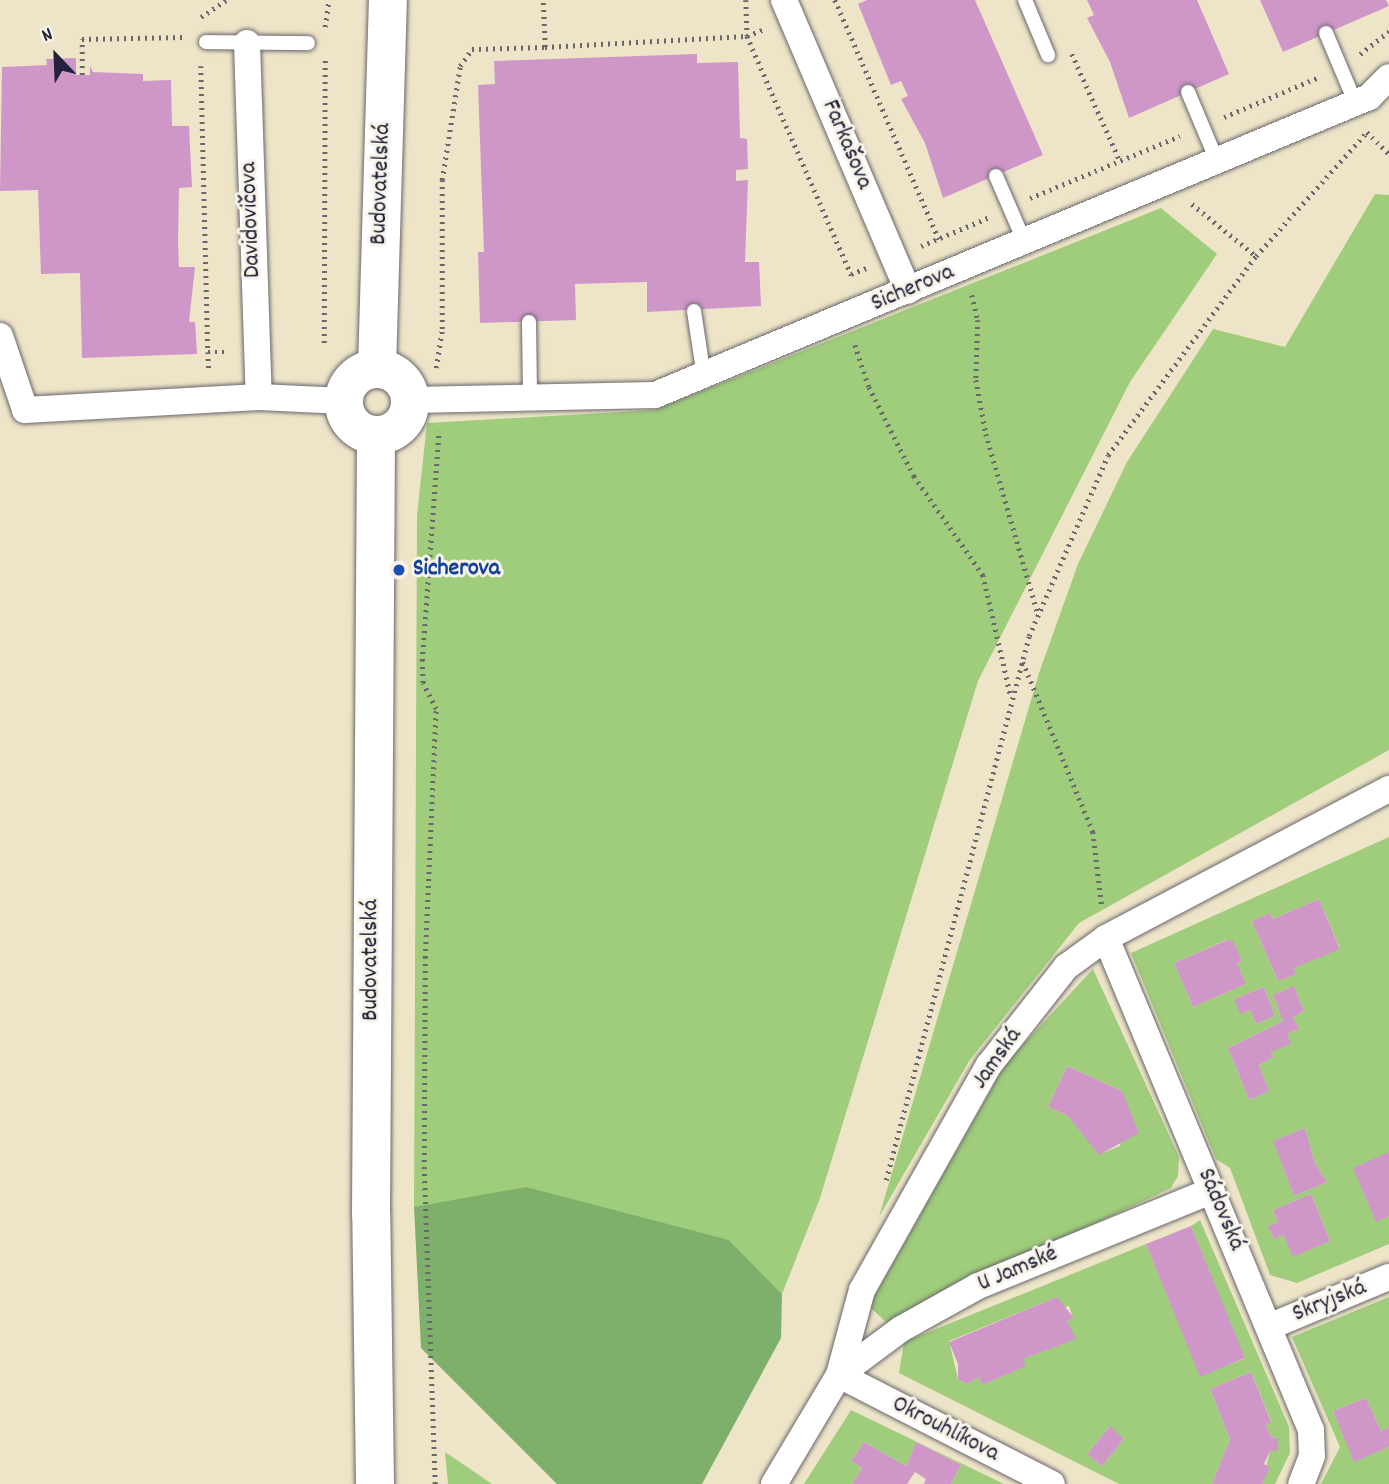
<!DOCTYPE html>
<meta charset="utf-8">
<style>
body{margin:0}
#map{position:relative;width:1389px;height:1484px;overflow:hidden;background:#eee5c8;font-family:Dekko,sans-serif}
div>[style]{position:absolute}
.green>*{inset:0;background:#9fcd7b}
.forest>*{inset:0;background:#7fb06b}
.building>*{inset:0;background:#cf97c8}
.path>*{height:4.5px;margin-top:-2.25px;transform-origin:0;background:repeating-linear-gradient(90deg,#69666c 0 2px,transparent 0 7px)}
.roads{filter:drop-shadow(0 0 2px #69666c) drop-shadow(0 0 2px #69666c)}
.lane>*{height:14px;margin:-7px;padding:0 7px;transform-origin:7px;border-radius:7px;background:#fff}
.street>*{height:26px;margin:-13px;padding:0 13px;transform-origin:13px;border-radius:13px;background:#fff}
.secondary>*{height:38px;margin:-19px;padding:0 19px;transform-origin:19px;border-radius:19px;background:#fff}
.secondary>.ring{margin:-19px;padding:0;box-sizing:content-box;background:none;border:38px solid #fff;border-radius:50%}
.dots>*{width:19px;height:19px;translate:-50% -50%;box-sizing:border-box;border:4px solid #f7f3e8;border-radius:50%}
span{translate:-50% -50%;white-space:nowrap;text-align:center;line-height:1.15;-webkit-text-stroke:6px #f7f3e8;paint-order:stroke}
.street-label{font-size:24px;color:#22223b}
.transit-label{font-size:24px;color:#164399;font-weight:700}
.left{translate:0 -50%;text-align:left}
.north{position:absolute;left:21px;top:21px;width:70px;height:70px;-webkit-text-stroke:5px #f7f3e8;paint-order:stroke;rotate:337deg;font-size:19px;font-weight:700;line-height:28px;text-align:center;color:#22223b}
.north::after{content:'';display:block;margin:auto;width:24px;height:32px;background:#22223b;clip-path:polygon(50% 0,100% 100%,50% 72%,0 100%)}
</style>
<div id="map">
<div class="green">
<div style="clip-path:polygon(1375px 194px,1389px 195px,1389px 750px,1079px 923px,969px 1061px,879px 1217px,1039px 673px,1078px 564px,1127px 462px,1213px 329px,1285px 347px)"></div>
<div style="clip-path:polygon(1161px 208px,1217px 254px,1130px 382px,978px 681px,820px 1198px,782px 1294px,729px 1240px,414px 1207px,417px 515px,427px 423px,655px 410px)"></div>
<div style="clip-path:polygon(evenodd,1389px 837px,1389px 1152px,1377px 1221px,1389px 1216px,1389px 1244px,1297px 1283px,1270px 1275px,1230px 1168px,1216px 1159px,1131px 953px,1389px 837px,1319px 899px,1340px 948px,1294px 968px,1296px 974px,1278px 981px,1252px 921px,1270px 913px,1273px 919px,1319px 899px,1389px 837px,1226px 940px,1242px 961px,1237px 963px,1246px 984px,1193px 1007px,1174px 963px,1226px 940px,1389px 837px,1294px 986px,1304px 1011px,1293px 1017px,1299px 1029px,1287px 1034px,1271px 1052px,1273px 1057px,1259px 1065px,1269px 1091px,1249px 1100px,1228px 1048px,1283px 1021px,1273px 995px,1294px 986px,1389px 837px,1264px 987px,1275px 1016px,1256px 1024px,1250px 1010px,1234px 999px,1264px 987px,1389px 837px,1305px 1128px,1315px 1163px,1327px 1182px,1294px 1196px,1274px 1141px,1305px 1128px,1389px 837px,1311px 1194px,1330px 1241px,1293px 1256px,1283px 1235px,1274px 1239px,1269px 1226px,1278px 1222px,1273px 1210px,1311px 1194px)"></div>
<div style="clip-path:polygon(evenodd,1093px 969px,1179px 1157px,1178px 1176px,1171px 1188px,886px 1322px,869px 1306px,1006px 1063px,1093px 969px,1067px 1066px,1122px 1091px,1120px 1146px,1100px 1154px,1068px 1116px,1048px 1107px,1067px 1066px)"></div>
<div style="clip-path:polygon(evenodd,1200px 1220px,1289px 1427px,1290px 1453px,1275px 1484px,1262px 1484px,1270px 1451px,1278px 1451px,1278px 1438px,1271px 1437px,1266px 1424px,1271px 1421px,1251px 1372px,1210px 1389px,1230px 1439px,1212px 1484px,1119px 1484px,899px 1373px,904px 1342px,1146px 1244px,1200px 1376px,1244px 1359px,1191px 1226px,1200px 1220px,1057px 1297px,1062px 1308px,1069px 1306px,1073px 1318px,1067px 1321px,1075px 1339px,1023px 1359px,1025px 1366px,982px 1385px,979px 1377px,967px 1384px,958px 1379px,949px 1341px,1057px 1297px,1200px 1220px,1109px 1427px,1124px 1439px,1102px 1466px,1087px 1454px,1109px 1427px)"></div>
<div style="clip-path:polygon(1389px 1297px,1389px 1427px,1381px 1431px,1366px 1398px,1333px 1411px,1354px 1461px,1389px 1447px,1389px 1484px,1321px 1484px,1340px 1447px,1292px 1337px)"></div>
<div style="clip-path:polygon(851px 1410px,1004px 1484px,951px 1484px,961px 1465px,916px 1442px,906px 1466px,864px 1442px,851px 1461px,862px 1468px,852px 1484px,804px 1484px)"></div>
<div style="clip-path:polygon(445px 1452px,492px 1484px,448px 1484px)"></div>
</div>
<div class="forest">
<div style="clip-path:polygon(526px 1187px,729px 1240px,782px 1294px,781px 1338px,702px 1484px,557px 1484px,421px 1348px,414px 1207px)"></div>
</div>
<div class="building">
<div style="clip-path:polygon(867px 0,975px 0,1043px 155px,943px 198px,925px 143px,901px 99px,908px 96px,901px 81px,891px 85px,858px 4px)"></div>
<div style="clip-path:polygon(1087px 0,1197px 0,1229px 74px,1129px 118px,1110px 62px,1087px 18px,1094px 15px)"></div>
<div style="clip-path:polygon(1260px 0,1386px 0,1389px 6px,1283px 52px)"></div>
<div style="clip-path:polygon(697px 54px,697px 63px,738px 62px,740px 138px,747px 139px,748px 169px,736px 170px,736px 181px,748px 180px,745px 262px,759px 262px,761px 306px,647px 312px,647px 282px,575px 284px,576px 320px,480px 323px,478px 252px,484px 252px,478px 85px,495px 84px,494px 61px)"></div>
<div style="clip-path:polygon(76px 58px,76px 75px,90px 75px,90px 66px,93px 72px,143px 74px,143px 81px,171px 80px,172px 126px,189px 126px,192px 187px,179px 188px,178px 243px,179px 267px,195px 267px,189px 322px,195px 322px,197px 354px,82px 358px,80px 273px,41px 274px,38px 190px,0 191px,2px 67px,47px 65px,46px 59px)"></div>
<div style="clip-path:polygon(1319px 899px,1340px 949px,1294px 968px,1296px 974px,1278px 981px,1252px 921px,1270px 913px,1273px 919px)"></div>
<div style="clip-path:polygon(1227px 940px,1233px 941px,1242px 961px,1237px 963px,1246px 984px,1193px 1007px,1174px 963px)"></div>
<div style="clip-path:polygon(1294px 986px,1304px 1011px,1293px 1017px,1299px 1029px,1287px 1034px,1291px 1044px,1271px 1052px,1273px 1057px,1259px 1065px,1269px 1091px,1249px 1100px,1228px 1048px,1283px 1021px,1273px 995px)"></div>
<div style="clip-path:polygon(1264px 987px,1275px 1016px,1256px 1024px,1250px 1010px,1240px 1014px,1234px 999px)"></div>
<div style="clip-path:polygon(1067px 1066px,1122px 1091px,1139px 1133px,1099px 1155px,1068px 1116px,1048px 1107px)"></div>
<div style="clip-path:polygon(1305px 1128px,1315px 1163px,1327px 1182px,1294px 1196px,1273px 1141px)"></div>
<div style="clip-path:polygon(1389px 1152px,1389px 1216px,1376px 1222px,1353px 1168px)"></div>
<div style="clip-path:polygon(1311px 1194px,1330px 1241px,1293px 1257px,1283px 1235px,1274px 1239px,1268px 1226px,1278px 1222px,1273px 1210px)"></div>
<div style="clip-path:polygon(1191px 1226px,1245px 1358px,1200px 1377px,1146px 1244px)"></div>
<div style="clip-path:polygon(1057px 1297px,1074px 1318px,1067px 1321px,1076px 1339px,1023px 1359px,1026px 1366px,982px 1385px,979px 1377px,967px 1384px,958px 1379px,958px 1364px,949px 1342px)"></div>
<div style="clip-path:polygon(1251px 1372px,1271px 1422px,1266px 1424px,1271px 1437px,1278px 1438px,1278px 1451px,1270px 1451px,1264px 1464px,1270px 1467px,1262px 1484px,1212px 1484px,1230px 1439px,1210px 1389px)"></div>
<div style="clip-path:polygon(1366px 1398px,1381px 1431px,1389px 1427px,1389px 1447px,1354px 1462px,1333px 1411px)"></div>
<div style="clip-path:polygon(1110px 1426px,1124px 1439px,1102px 1466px,1087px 1454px)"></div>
<div style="clip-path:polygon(864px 1442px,906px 1466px,916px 1442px,961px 1465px,951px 1484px,924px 1484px,926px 1479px,915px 1472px,907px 1484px,852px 1484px,862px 1468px,851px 1461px)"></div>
</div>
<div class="path">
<div style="left:746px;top:0;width:36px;rotate:88deg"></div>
<div style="left:747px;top:36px;width:18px;rotate:-22deg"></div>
<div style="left:835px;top:0;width:261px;rotate:66.5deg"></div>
<div style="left:201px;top:17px;width:30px;rotate:-34deg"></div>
<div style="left:325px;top:27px;width:27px;rotate:-82deg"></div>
<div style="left:545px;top:47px;width:202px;rotate:-3.1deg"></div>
<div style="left:747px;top:36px;width:265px;rotate:66.4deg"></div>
<div style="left:1072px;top:54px;width:117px;rotate:65.8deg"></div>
<div style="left:1360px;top:54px;width:37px;rotate:-38deg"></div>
<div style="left:201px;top:66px;width:286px;rotate:88.6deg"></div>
<div style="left:208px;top:352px;width:20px"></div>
<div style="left:82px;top:75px;width:36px;rotate:-90deg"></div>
<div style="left:82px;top:39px;width:103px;rotate:-1.1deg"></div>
<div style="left:1224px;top:117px;width:103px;rotate:-22.8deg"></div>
<div style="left:1367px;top:132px;width:31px;rotate:45deg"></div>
<div style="left:1030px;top:198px;width:162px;rotate:-22.5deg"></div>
<div style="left:1192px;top:204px;width:82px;rotate:39.1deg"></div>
<div style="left:921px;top:246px;width:75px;rotate:-22.8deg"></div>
<div style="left:851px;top:274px;width:17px;rotate:-21deg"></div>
<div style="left:972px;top:295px;width:26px;rotate:77deg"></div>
<div style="left:978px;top:320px;width:60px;rotate:91.9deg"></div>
<div style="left:976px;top:380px;width:55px;rotate:79.5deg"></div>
<div style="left:986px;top:434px;width:187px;rotate:73.9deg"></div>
<div style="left:324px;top:343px;width:283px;rotate:-89.8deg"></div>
<div style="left:855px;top:345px;width:44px;rotate:71.6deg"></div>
<div style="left:869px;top:387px;width:100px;rotate:63.2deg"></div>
<div style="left:914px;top:476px;width:121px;rotate:55.1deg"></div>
<div style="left:983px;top:575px;width:125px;rotate:77.1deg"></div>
<div style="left:208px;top:352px;width:17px;rotate:87deg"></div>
<div style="left:436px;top:368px;width:39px;rotate:-81deg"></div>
<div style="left:442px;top:329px;width:149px;rotate:-90deg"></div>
<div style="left:442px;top:180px;width:115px;rotate:-81deg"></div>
<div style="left:460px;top:66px;width:21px;rotate:-55deg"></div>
<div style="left:472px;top:49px;width:73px;rotate:-1.6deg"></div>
<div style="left:545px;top:47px;width:47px;rotate:-92.4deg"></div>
<div style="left:1023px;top:662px;width:184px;rotate:67.6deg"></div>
<div style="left:1093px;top:832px;width:77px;rotate:83.2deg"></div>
<div style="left:886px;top:1180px;width:562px;rotate:-75.27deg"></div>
<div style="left:1029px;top:636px;width:197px;rotate:-66.4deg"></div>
<div style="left:1108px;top:455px;width:248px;rotate:-53.4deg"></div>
<div style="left:1256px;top:256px;width:166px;rotate:-48.2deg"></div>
<div style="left:435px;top:1484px;width:322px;rotate:-92deg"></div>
<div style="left:424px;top:1162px;width:204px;rotate:-89.7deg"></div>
<div style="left:425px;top:958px;width:249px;rotate:-87.5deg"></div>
<div style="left:436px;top:709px;width:29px;rotate:-117deg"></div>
<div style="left:423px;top:683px;width:22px;rotate:-93deg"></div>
<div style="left:422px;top:661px;width:231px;rotate:-85.8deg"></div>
</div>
<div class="roads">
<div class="lane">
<div style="left:1025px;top:0;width:60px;rotate:67.3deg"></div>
<div style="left:1326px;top:33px;width:75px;rotate:67.2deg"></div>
<div style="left:206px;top:42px;width:102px;rotate:0.6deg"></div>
<div style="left:1188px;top:92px;width:75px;rotate:67.2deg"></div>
<div style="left:996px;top:176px;width:73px;rotate:66.6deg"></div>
<div style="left:694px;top:311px;width:67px;rotate:81.4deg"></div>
<div style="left:529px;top:322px;width:75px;rotate:89.2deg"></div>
</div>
<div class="street">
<div style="left:784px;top:0;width:316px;rotate:66.9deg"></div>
<div style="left:247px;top:43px;width:354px;rotate:88.1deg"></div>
<div style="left:0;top:336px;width:78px;rotate:71.3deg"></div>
<div style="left:25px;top:410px;width:234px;rotate:-3.2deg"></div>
<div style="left:259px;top:397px;width:85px;rotate:2.7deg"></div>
<div style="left:411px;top:400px;width:244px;rotate:-1.2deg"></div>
<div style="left:655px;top:395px;width:774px;rotate:-22.65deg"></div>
<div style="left:1369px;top:97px;width:28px;rotate:-45deg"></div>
<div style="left:1106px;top:938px;width:533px;rotate:67.38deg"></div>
<div style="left:1311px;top:1430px;width:26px;rotate:88deg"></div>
<div style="left:1312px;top:1456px;width:30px;rotate:111deg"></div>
<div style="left:1271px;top:1326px;width:128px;rotate:-22.6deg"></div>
<div style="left:839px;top:1375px;width:77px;rotate:-36.6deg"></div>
<div style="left:901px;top:1329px;width:88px;rotate:-29.2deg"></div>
<div style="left:978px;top:1286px;width:252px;rotate:-22.2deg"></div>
<div style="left:839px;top:1375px;width:239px;rotate:27.1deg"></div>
<div style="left:774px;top:1484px;width:127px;rotate:-59.2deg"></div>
<div style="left:839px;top:1375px;width:88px;rotate:-74.9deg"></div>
<div style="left:862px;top:1290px;width:258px;rotate:-60.6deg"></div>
<div style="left:989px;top:1065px;width:125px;rotate:-51.8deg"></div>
<div style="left:1066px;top:967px;width:49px;rotate:-35.9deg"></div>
<div style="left:1106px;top:938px;width:320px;rotate:-27.8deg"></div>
</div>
<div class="secondary">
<div style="left:377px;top:368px;width:368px;rotate:-88.3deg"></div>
<div class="ring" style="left:344px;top:369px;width:28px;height:28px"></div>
<div style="left:375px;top:1484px;width:270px;rotate:-90.8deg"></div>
<div style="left:371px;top:1214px;width:779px;rotate:-89.63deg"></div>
</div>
</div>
<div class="dots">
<div style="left:399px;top:570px;background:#1a4fb4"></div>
</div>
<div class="street-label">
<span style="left:846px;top:145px;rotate:67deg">Farkašova</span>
<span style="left:382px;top:184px;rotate:-88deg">Budovatelská</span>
<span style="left:252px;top:220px;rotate:-92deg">Davidovičova</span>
<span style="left:913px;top:289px;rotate:-23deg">Sicherova</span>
<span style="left:372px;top:960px;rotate:-90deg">Budovatelská</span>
<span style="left:998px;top:1059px;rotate:-55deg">Jamská</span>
<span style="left:1220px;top:1210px;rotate:67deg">Sádovská</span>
<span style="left:1018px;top:1270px;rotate:-23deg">U Jamské</span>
<span style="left:1330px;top:1302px;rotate:-22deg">Skryjská</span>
<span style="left:945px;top:1430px;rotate:27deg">Okrouhlíkova</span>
</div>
<div class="transit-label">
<span class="left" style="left:413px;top:570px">Sicherova</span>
</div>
<div class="north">N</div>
</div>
